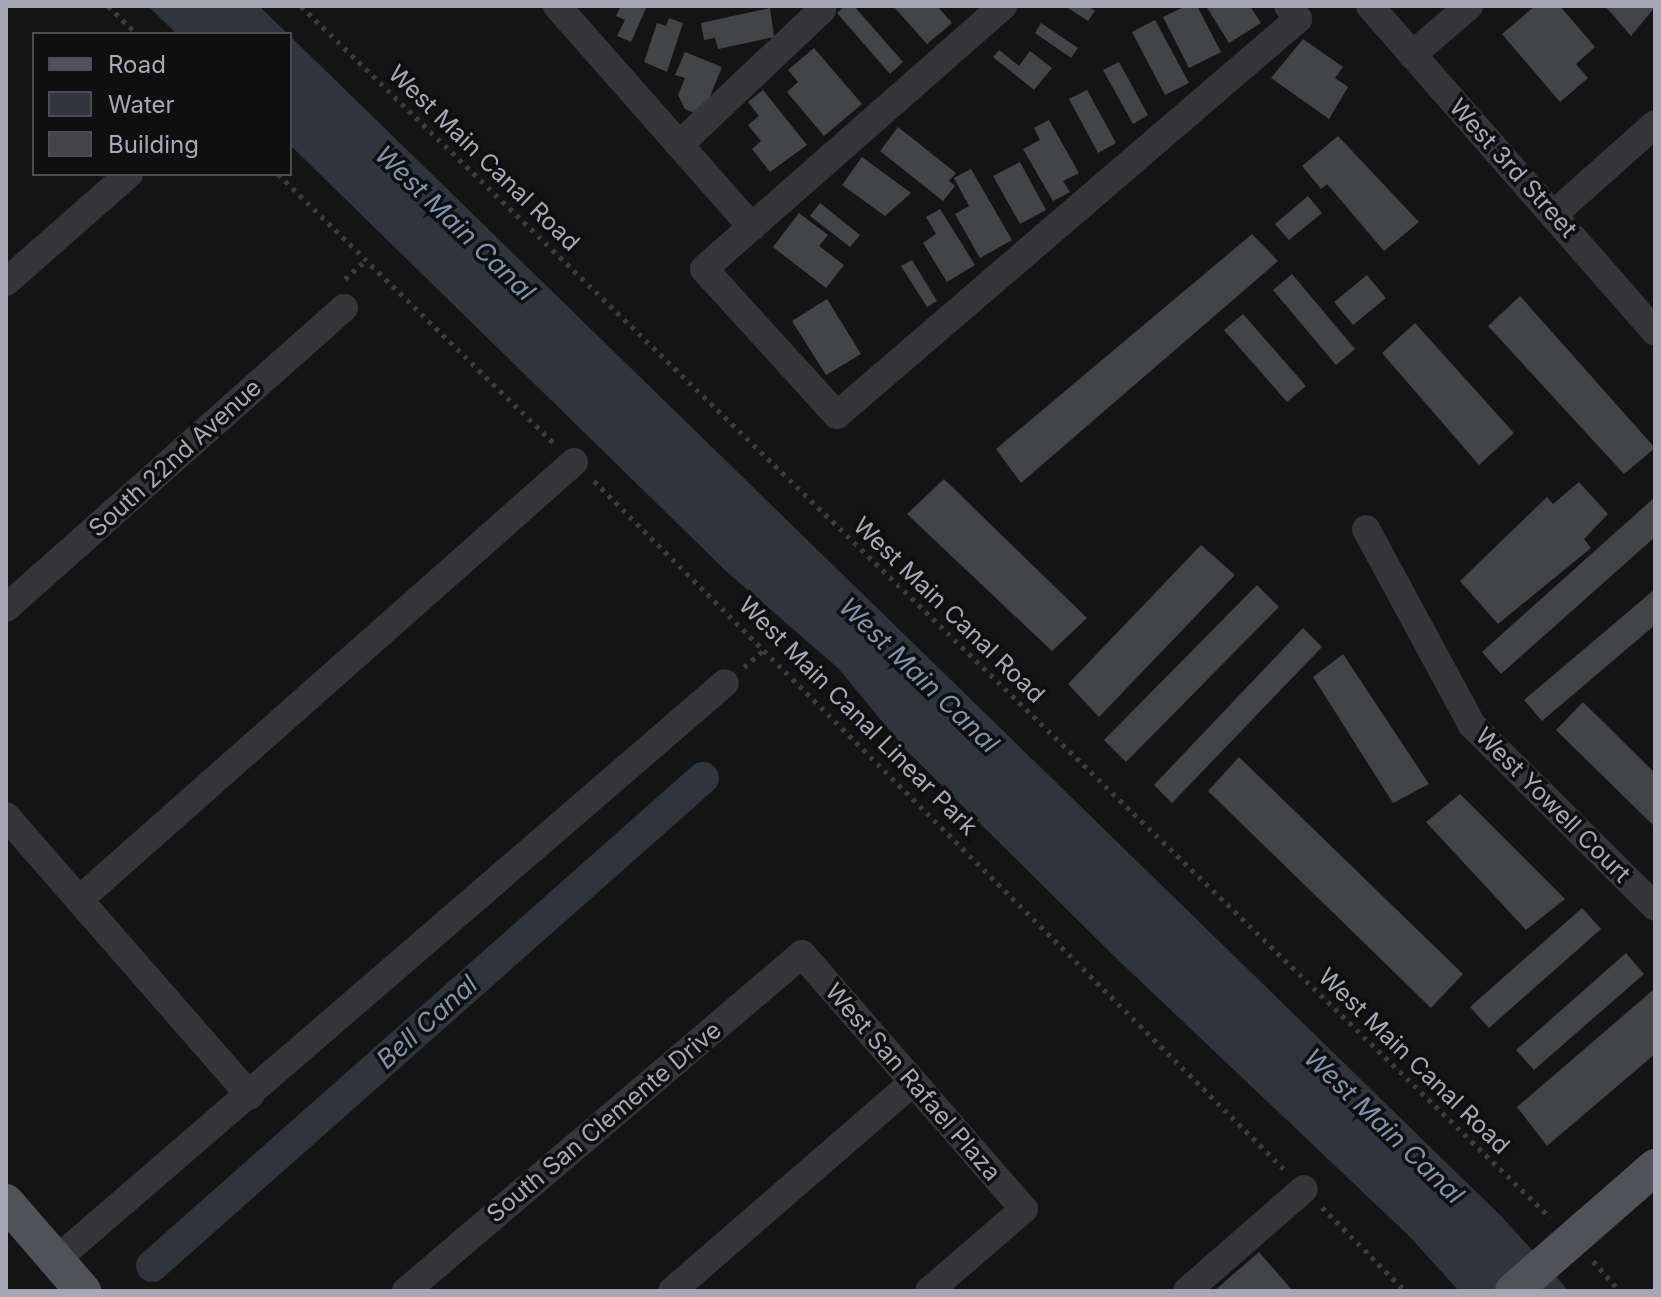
<!DOCTYPE html>
<style>
body{margin:0}
#map{position:relative;width:1661px;height:1297px;overflow:hidden;background:#141415;font-family:Inter,sans-serif}
div>[style]{position:absolute}
.water>*{inset:0;background:#2e353d}
.canal>*{height:32px;margin:-16px;padding:0 16px;transform-origin:16px;border-radius:16px;background:#2e353d}
.building>*{inset:0;background:#434448}
.path>*{height:5px;margin-top:-2.5px;transform-origin:0;background:repeating-linear-gradient(90deg,#3b3c41 0 4px,transparent 0 10px)}
.minor>*{height:28px;margin:-14px;padding:0 14px;transform-origin:14px;border-radius:14px;background:#35353a}
.major>*{height:36px;margin:-18px;padding:0 18px;transform-origin:18px;border-radius:18px;background:#515259}
span{translate:-50% -50%;white-space:nowrap;text-align:center;line-height:1.15;-webkit-text-stroke:7px #0f0f10;paint-order:stroke}
.street-label{font-size:24px;color:#a6a9b5}
.water-label{font-size:26px;color:#7f93ae;font-style:italic}
.frame{position:absolute;inset:0;border:8px solid #a6a9b5;pointer-events:none}
.legend{position:absolute;left:32px;top:32px;width:260px;height:144px;box-sizing:border-box;background:#0f0f10;border:2px solid #4b4d52;margin:0;padding:10px 14px;list-style:none;font-size:24px;color:#a6a9b5}
.legend li{display:flex;align-items:center;gap:16px;height:40px}
.legend b{width:40px;border:2px solid #4b4d52}
</style>
<div id="map">
<div class="water">
<div style="clip-path:polygon(148px 6px,259px 6px,288px 34px,177px 34px)"></div>
<div style="clip-path:polygon(290px 36px,1501px 1216px,1569px 1291px,1459px 1291px,1409px 1236px,1116px 958px,905px 749px,838px 668px,727px 572px,290px 145px)"></div>
</div>
<div class="canal">
<div style="left:152px;top:1266px;width:736px;rotate:-41.53deg"></div>
</div>
<div class="building">
<div style="clip-path:polygon(621px 6px,647px 6px,631px 42px,617px 36px,625px 20px,616px 16px)"></div>
<div style="clip-path:polygon(845px 6px,854px 6px,903px 62px,890px 74px,837px 13px)"></div>
<div style="clip-path:polygon(893px 6px,937px 6px,952px 23px,927px 44px)"></div>
<div style="clip-path:polygon(1065px 6px,1088px 6px,1095px 11px,1088px 21px)"></div>
<div style="clip-path:polygon(1186px 6px,1197px 6px,1221px 52px,1189px 68px,1163px 17px)"></div>
<div style="clip-path:polygon(1206px 6px,1250px 6px,1261px 23px,1229px 43px)"></div>
<div style="clip-path:polygon(1535px 6px,1560px 6px,1595px 47px,1576px 64px,1588px 78px,1560px 102px,1502px 34px)"></div>
<div style="clip-path:polygon(1605px 6px,1655px 6px,1655px 7px,1631px 36px)"></div>
<div style="clip-path:polygon(770px 8px,774px 37px,718px 49px,715px 38px,704px 40px,701px 23px)"></div>
<div style="clip-path:polygon(669px 18px,683px 23px,667px 72px,644px 62px,657px 23px,666px 26px)"></div>
<div style="clip-path:polygon(1155px 20px,1189px 83px,1165px 95px,1132px 32px)"></div>
<div style="clip-path:polygon(1041px 23px,1078px 48px,1071px 58px,1035px 33px)"></div>
<div style="clip-path:polygon(1303px 39px,1343px 67px,1335px 78px,1348px 87px,1329px 119px,1271px 78px)"></div>
<div style="clip-path:polygon(814px 48px,862px 104px,824px 136px,787px 92px,798px 82px,788px 70px)"></div>
<div style="clip-path:polygon(999px 50px,1019px 66px,1030px 51px,1052px 68px,1034px 90px,993px 57px)"></div>
<div style="clip-path:polygon(685px 52px,722px 67px,702px 116px,685px 109px,678px 95px,685px 78px,675px 75px)"></div>
<div style="clip-path:polygon(1119px 62px,1148px 115px,1133px 124px,1103px 70px)"></div>
<div style="clip-path:polygon(763px 90px,807px 145px,770px 172px,752px 149px,761px 141px,748px 125px,759px 116px,748px 102px)"></div>
<div style="clip-path:polygon(1087px 90px,1116px 143px,1098px 153px,1069px 99px)"></div>
<div style="clip-path:polygon(1049px 120px,1079px 173px,1063px 181px,1070px 192px,1053px 201px,1023px 149px,1040px 140px,1034px 128px)"></div>
<div style="clip-path:polygon(898px 127px,956px 173px,949px 181px,955px 186px,943px 201px,880px 151px)"></div>
<div style="clip-path:polygon(1338px 136px,1419px 222px,1384px 251px,1327px 184px,1321px 189px,1302px 166px)"></div>
<div style="clip-path:polygon(862px 157px,911px 193px,885px 216px,842px 185px)"></div>
<div style="clip-path:polygon(1020px 162px,1046px 210px,1020px 224px,993px 176px)"></div>
<div style="clip-path:polygon(971px 169px,1012px 240px,980px 258px,955px 214px,969px 206px,954px 178px)"></div>
<div style="clip-path:polygon(1308px 196px,1322px 213px,1289px 240px,1275px 224px)"></div>
<div style="clip-path:polygon(820px 203px,860px 235px,850px 247px,810px 216px)"></div>
<div style="clip-path:polygon(940px 209px,975px 265px,947px 282px,923px 243px,936px 234px,926px 217px)"></div>
<div style="clip-path:polygon(799px 213px,828px 235px,819px 246px,844px 265px,826px 288px,773px 247px)"></div>
<div style="clip-path:polygon(1252px 234px,1278px 261px,1021px 483px,996px 449px)"></div>
<div style="clip-path:polygon(912px 260px,937px 301px,927px 307px,901px 266px)"></div>
<div style="clip-path:polygon(1292px 274px,1355px 349px,1336px 365px,1273px 290px)"></div>
<div style="clip-path:polygon(1367px 275px,1386px 298px,1353px 325px,1334px 302px)"></div>
<div style="clip-path:polygon(1520px 296px,1655px 448px,1624px 474px,1488px 326px)"></div>
<div style="clip-path:polygon(827px 299px,861px 354px,826px 375px,792px 321px)"></div>
<div style="clip-path:polygon(1243px 314px,1306px 386px,1287px 402px,1224px 330px)"></div>
<div style="clip-path:polygon(1415px 323px,1514px 433px,1479px 465px,1382px 353px)"></div>
<div style="clip-path:polygon(944px 479px,1087px 618px,1052px 651px,907px 514px)"></div>
<div style="clip-path:polygon(1579px 482px,1608px 514px,1584px 539px,1591px 548px,1498px 624px,1460px 581px,1547px 497px,1553px 504px)"></div>
<div style="clip-path:polygon(1655px 497px,1655px 537px,1501px 674px,1482px 652px)"></div>
<div style="clip-path:polygon(1201px 545px,1235px 575px,1099px 717px,1068px 684px)"></div>
<div style="clip-path:polygon(1257px 585px,1279px 607px,1126px 762px,1104px 740px)"></div>
<div style="clip-path:polygon(1655px 589px,1655px 625px,1542px 721px,1524px 700px)"></div>
<div style="clip-path:polygon(1303px 628px,1322px 647px,1172px 803px,1154px 785px)"></div>
<div style="clip-path:polygon(1343px 654px,1429px 784px,1393px 803px,1313px 677px)"></div>
<div style="clip-path:polygon(1583px 702px,1655px 773px,1655px 827px,1556px 730px)"></div>
<div style="clip-path:polygon(1239px 757px,1463px 974px,1431px 1008px,1208px 791px)"></div>
<div style="clip-path:polygon(1460px 794px,1565px 899px,1526px 930px,1426px 822px)"></div>
<div style="clip-path:polygon(1582px 908px,1601px 929px,1489px 1028px,1470px 1007px)"></div>
<div style="clip-path:polygon(1626px 953px,1644px 974px,1534px 1070px,1516px 1050px)"></div>
<div style="clip-path:polygon(1653px 990px,1655px 1054px,1547px 1146px,1517px 1107px)"></div>
<div style="clip-path:polygon(1259px 1252px,1293px 1291px,1214px 1291px)"></div>
</div>
<div class="path">
<div style="left:108px;top:6px;width:40px;rotate:44deg"></div>
<div style="left:301px;top:6px;width:1740px;rotate:44.12deg"></div>
<div style="left:278px;top:174px;width:387px;rotate:44.3deg"></div>
<div style="left:345px;top:279px;width:27px;rotate:-42deg"></div>
<div style="left:594px;top:481px;width:974px;rotate:44.92deg"></div>
<div style="left:744px;top:667px;width:28px;rotate:-41deg"></div>
<div style="left:1322px;top:1207px;width:118px;rotate:45.3deg"></div>
<div style="left:1593px;top:1261px;width:40px;rotate:48deg"></div>
</div>
<div class="minor">
<div style="left:557px;top:6px;width:295px;rotate:48.6deg"></div>
<div style="left:1003px;top:6px;width:398px;rotate:138.7deg"></div>
<div style="left:704px;top:269px;width:197px;rotate:47.7deg"></div>
<div style="left:837px;top:415px;width:608px;rotate:-40.66deg"></div>
<div style="left:1298px;top:19px;width:16px;rotate:-128deg"></div>
<div style="left:1370px;top:6px;width:433px;rotate:48.8deg"></div>
<div style="left:1412px;top:55px;width:75px;rotate:-40.7deg"></div>
<div style="left:679px;top:145px;width:197px;rotate:-43.4deg"></div>
<div style="left:822px;top:10px;width:6px;rotate:-135deg"></div>
<div style="left:1554px;top:214px;width:135px;rotate:-41.7deg"></div>
<div style="left:6px;top:282px;width:164px;rotate:-41.3deg"></div>
<div style="left:1366px;top:529px;width:223px;rotate:61.6deg"></div>
<div style="left:1472px;top:725px;width:258px;rotate:44.8deg"></div>
<div style="left:6px;top:608px;width:452px;rotate:-41.6deg"></div>
<div style="left:6px;top:816px;width:371px;rotate:48.9deg"></div>
<div style="left:79px;top:900px;width:661px;rotate:-41.5deg"></div>
<div style="left:56px;top:1260px;width:883px;rotate:-40.78deg"></div>
<div style="left:406px;top:1291px;width:520px;rotate:-40.4deg"></div>
<div style="left:802px;top:954px;width:338px;rotate:49deg"></div>
<div style="left:1024px;top:1209px;width:125px;rotate:139.2deg"></div>
<div style="left:672px;top:1291px;width:318px;rotate:-40.9deg"></div>
<div style="left:1187px;top:1291px;width:155px;rotate:-41.1deg"></div>
</div>
<div class="major">
<div style="left:6px;top:1202px;width:118px;rotate:49.1deg"></div>
<div style="left:1513px;top:1291px;width:189px;rotate:-41.1deg"></div>
</div>
<div class="street-label">
<span style="left:484px;top:158px;rotate:44deg">West Main Canal Road</span>
<span style="left:1513px;top:168px;rotate:48deg">West 3rd Street</span>
<span style="left:175px;top:458px;rotate:-42deg">South 22nd Avenue</span>
<span style="left:949px;top:610px;rotate:44deg">West Main Canal Road</span>
<span style="left:858px;top:716px;rotate:45deg">West Main Canal Linear Park</span>
<span style="left:1553px;top:805px;rotate:45deg">West Yowell Court</span>
<span style="left:1414px;top:1061px;rotate:44deg">West Main Canal Road</span>
<span style="left:913px;top:1082px;rotate:49deg">West San Rafael Plaza</span>
<span style="left:604px;top:1122px;rotate:-40deg">South San Clemente Drive</span>
</div>
<div class="water-label">
<span style="left:455px;top:223px;rotate:44deg">West Main Canal</span>
<span style="left:919px;top:675px;rotate:44deg">West Main Canal</span>
<span style="left:427px;top:1022px;rotate:-42deg">Bell Canal</span>
<span style="left:1384px;top:1126px;rotate:44deg">West Main Canal</span>
</div>
<div class="frame"></div>
<ul class="legend">
<li><b style="height:10px;background:#515259"></b>Road</li>
<li><b style="height:22px;background:#2e353d"></b>Water</li>
<li><b style="height:22px;background:#434448"></b>Building</li>
</ul>
</div>
